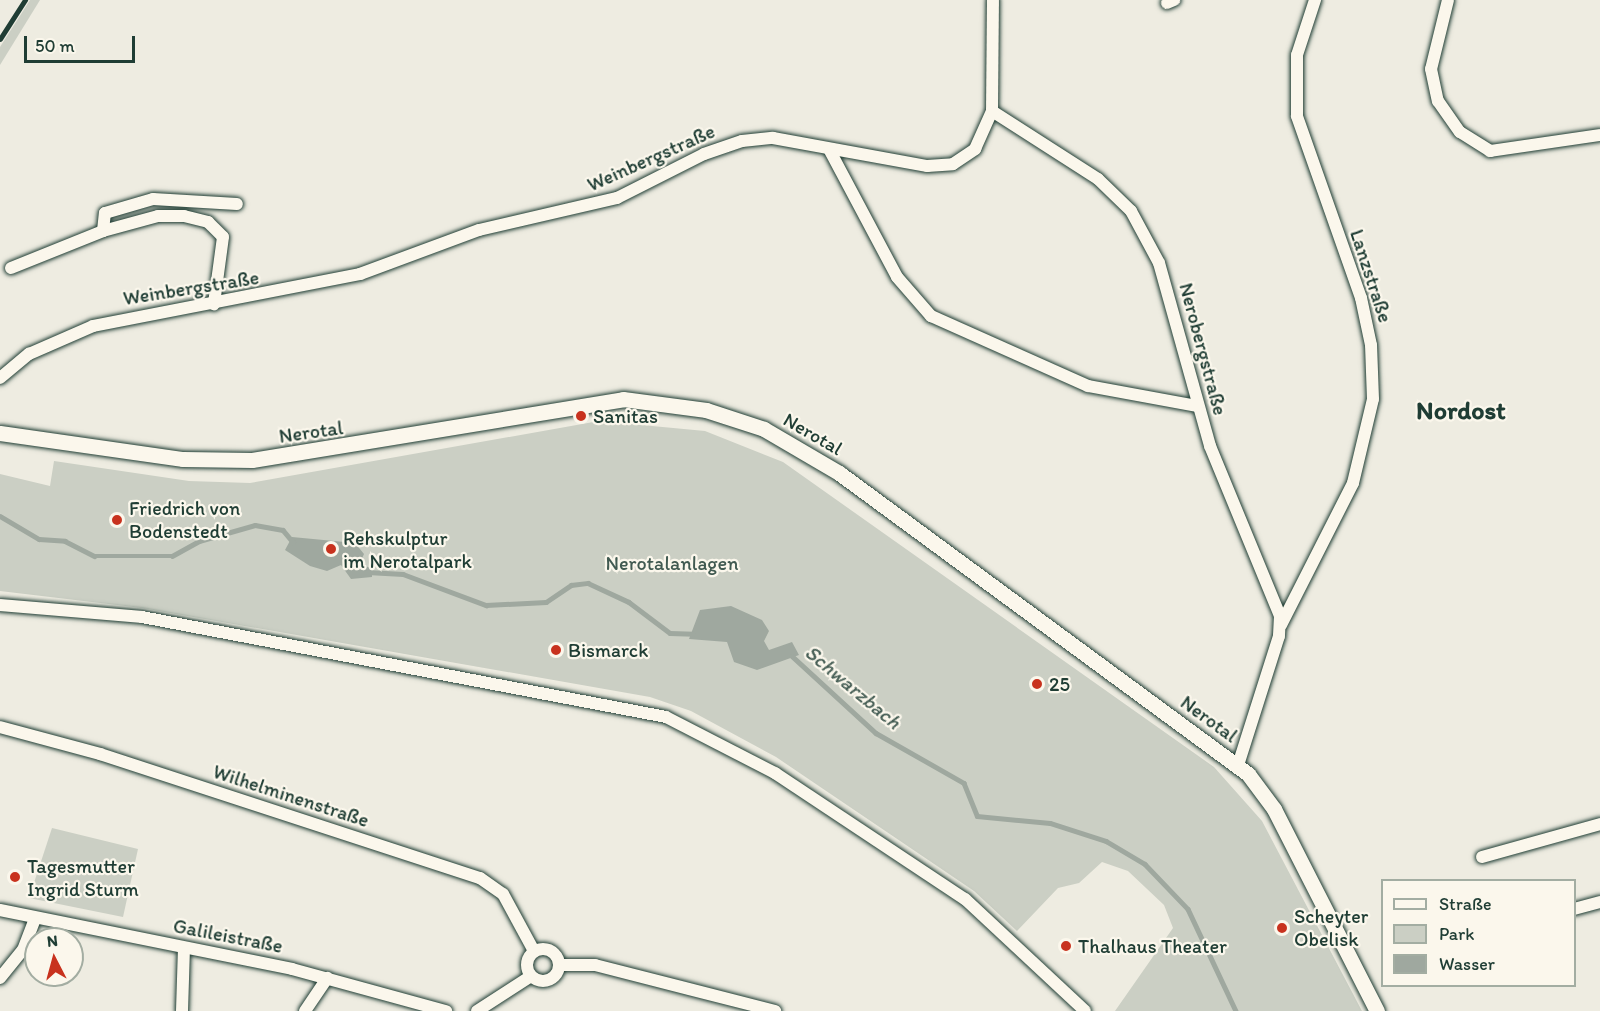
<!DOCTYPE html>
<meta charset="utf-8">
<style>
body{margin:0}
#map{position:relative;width:1600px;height:1011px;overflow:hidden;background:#eeece1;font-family:Itim,sans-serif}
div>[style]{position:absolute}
.green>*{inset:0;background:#cbcfc4}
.water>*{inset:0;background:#9fa89f}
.stream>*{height:4.5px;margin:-2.25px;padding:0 2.25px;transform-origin:2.25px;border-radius:2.25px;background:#9fa89f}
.roads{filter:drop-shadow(0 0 2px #1f3d34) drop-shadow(0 0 2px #1f3d34)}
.minor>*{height:12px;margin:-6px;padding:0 6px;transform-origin:6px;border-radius:6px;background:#fbf7ec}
.minor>.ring{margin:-6px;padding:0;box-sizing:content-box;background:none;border:12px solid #fbf7ec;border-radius:50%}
.tertiary>*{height:15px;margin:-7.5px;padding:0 7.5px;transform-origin:7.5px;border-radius:7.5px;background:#fbf7ec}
.rail>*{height:4.5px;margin:-2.25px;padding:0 2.25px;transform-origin:2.25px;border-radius:2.25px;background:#1f3d34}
.dots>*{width:16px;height:16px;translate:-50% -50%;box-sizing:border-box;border:3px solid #fbf7ec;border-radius:50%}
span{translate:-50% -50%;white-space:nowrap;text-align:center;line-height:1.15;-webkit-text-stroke:4.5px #fbf7ec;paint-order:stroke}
.street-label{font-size:20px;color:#1f3d34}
.poi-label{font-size:20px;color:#1f3d34}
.left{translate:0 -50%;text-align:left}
.park-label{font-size:20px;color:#415a51}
.water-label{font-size:21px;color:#455d54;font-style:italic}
.district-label{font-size:26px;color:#1f3d34;font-weight:700}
.legend{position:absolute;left:1381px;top:879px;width:195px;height:108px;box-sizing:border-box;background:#fbf7ec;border:2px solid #a3ada2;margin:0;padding:8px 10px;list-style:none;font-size:18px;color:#1f3d34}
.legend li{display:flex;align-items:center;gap:12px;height:30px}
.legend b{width:30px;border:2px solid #a3ada2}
.north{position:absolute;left:24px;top:927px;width:60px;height:60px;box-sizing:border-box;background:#fbf7ec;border:2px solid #a3ada2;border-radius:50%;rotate:354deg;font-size:16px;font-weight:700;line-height:24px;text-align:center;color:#1f3d34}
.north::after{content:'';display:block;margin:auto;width:21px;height:27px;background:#c8321e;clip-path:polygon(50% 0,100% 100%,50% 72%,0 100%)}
.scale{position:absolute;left:24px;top:36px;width:111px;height:27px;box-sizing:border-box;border:3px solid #1f3d34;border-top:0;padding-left:8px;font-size:18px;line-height:21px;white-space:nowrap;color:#1f3d34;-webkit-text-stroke:4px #fbf7ec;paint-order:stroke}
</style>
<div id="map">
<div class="green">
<div style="clip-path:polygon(30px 0,40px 0,0 65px,0 47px)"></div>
<div style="clip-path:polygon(599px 421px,705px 431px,783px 462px,1214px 767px,1262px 821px,1362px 1011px,1115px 1011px,1173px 928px,1164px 905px,1128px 871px,1102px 862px,1079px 883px,1058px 888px,1017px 931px,974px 891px,776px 757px,691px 711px,650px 697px,142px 608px,0 591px,0 474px,50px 486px,54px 461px,189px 481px,250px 483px)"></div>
<div style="clip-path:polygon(52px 828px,138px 849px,123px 917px,29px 898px)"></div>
</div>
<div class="water">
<div style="clip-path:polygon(292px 537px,355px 543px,364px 554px,360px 563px,372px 569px,372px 577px,351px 579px,341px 565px,327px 571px,310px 566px,285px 550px)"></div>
<div style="clip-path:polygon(731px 606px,762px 620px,769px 631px,764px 641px,769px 650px,792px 642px,799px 655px,757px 670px,734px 662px,727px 642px,689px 639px,700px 610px)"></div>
</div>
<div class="stream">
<div style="left:0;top:516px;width:45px;rotate:30.5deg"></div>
<div style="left:39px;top:539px;width:26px;rotate:4deg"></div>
<div style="left:65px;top:541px;width:33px;rotate:27deg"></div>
<div style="left:94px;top:556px;width:78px"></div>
<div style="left:172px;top:556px;width:31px;rotate:-29deg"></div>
<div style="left:199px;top:541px;width:58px;rotate:-15.9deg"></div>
<div style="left:255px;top:525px;width:28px;rotate:10deg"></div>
<div style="left:283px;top:530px;width:16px;rotate:50deg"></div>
<div style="left:367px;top:572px;width:36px;rotate:3deg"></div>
<div style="left:403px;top:574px;width:89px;rotate:20.5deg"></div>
<div style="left:486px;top:605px;width:60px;rotate:-2.9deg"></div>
<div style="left:546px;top:602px;width:30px;rotate:-34deg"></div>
<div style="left:571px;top:585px;width:17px;rotate:-7deg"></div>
<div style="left:588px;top:583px;width:45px;rotate:24.9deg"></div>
<div style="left:629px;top:602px;width:51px;rotate:37.1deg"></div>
<div style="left:670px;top:633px;width:23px;rotate:2deg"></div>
<div style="left:792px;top:656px;width:114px;rotate:42.5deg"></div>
<div style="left:876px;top:733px;width:101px;rotate:29.6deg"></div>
<div style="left:964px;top:783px;width:35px;rotate:68deg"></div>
<div style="left:977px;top:816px;width:73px;rotate:5.5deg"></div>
<div style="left:1050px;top:823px;width:59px;rotate:17.8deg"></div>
<div style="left:1106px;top:841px;width:45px;rotate:30.5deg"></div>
<div style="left:1145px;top:864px;width:62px;rotate:46.3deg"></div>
<div style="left:1188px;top:909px;width:113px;rotate:64.8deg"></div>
</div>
<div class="roads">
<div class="minor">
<div style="left:1448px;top:0;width:71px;rotate:103.8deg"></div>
<div style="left:1431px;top:69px;width:33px;rotate:78deg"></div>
<div style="left:1438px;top:101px;width:38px;rotate:55deg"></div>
<div style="left:1460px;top:132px;width:36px;rotate:32deg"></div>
<div style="left:1490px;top:151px;width:111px;rotate:-8.3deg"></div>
<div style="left:1167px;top:3px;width:8px;rotate:-23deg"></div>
<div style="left:992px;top:111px;width:126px;rotate:32.7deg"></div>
<div style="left:1098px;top:179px;width:46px;rotate:44.1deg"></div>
<div style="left:1131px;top:211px;width:59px;rotate:61.7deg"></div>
<div style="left:1159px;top:263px;width:190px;rotate:74.4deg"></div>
<div style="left:1210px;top:446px;width:184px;rotate:67.6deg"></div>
<div style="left:1280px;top:616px;width:20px;rotate:93deg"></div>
<div style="left:1279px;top:636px;width:135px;rotate:107.6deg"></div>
<div style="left:829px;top:149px;width:145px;rotate:62deg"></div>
<div style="left:897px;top:277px;width:52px;rotate:48.9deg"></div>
<div style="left:931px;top:316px;width:172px;rotate:24deg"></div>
<div style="left:1088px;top:386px;width:111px;rotate:10.4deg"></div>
<div style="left:103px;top:231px;width:18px;rotate:-84deg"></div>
<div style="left:105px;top:213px;width:50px;rotate:-16.3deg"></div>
<div style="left:153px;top:199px;width:84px;rotate:3.4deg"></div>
<div style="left:11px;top:268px;width:99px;rotate:-21.9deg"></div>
<div style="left:103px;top:231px;width:57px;rotate:-15.3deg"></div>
<div style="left:158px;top:216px;width:26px"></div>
<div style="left:184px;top:216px;width:25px;rotate:14deg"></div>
<div style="left:208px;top:222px;width:21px;rotate:45deg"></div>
<div style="left:223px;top:237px;width:68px;rotate:97.7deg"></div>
<div style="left:0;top:378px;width:38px;rotate:-40deg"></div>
<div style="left:29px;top:354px;width:70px;rotate:-23.6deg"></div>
<div style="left:93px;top:326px;width:272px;rotate:-11deg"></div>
<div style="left:360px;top:274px;width:127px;rotate:-20.3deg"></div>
<div style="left:479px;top:230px;width:142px;rotate:-13.1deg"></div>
<div style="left:617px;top:198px;width:97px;rotate:-26.8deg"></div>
<div style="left:704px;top:154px;width:40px;rotate:-18.9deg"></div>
<div style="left:742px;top:141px;width:31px;rotate:-6deg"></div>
<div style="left:773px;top:138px;width:157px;rotate:10.3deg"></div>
<div style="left:927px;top:166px;width:26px;rotate:-4deg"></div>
<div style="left:953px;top:164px;width:27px;rotate:-34deg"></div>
<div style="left:975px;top:149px;width:42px;rotate:-65.9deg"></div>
<div style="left:992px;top:111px;width:111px;rotate:-89.5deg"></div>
<div style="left:0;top:605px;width:143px;rotate:4.8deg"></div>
<div style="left:142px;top:617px;width:533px;rotate:10.8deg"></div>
<div style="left:666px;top:717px;width:123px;rotate:27.2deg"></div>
<div style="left:775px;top:773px;width:228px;rotate:33.6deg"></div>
<div style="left:965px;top:899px;width:164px;rotate:43deg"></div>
<div style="left:1281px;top:625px;width:159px;rotate:-63.1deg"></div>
<div style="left:1353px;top:483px;width:86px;rotate:-76.6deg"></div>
<div style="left:1373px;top:399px;width:54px;rotate:-92.1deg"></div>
<div style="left:1371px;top:345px;width:48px;rotate:-102deg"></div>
<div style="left:1361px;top:298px;width:193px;rotate:-109.4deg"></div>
<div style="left:1297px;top:116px;width:61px;rotate:-90deg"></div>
<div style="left:1297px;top:55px;width:58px;rotate:-71.9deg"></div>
<div style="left:0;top:727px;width:104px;rotate:15.1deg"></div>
<div style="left:100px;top:754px;width:400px;rotate:18.1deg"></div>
<div style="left:480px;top:878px;width:28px;rotate:35deg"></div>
<div style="left:503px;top:894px;width:65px;rotate:61.5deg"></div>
<div style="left:1482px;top:857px;width:123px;rotate:-15.6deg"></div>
<div style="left:1574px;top:909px;width:27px;rotate:-15deg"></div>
<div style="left:0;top:910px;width:298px;rotate:11.4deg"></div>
<div style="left:292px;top:969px;width:160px;rotate:15.3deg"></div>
<div class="ring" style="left:527px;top:949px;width:20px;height:20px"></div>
<div style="left:560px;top:965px;width:35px"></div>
<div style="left:595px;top:965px;width:186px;rotate:14.3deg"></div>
<div style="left:0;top:978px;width:36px;rotate:-51deg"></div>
<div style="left:23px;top:950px;width:34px;rotate:-69deg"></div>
<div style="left:182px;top:1011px;width:63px;rotate:-88.2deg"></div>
<div style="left:305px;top:1011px;width:40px;rotate:-56deg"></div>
<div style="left:477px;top:1011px;width:64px;rotate:-32.9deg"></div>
</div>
<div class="tertiary">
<div style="left:0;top:433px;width:185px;rotate:8.1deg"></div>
<div style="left:183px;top:459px;width:69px;rotate:0.8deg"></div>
<div style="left:252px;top:460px;width:376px;rotate:-9.3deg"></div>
<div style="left:623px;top:399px;width:84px;rotate:7.5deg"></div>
<div style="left:706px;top:410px;width:61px;rotate:18.1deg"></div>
<div style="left:764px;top:429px;width:87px;rotate:30.4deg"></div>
<div style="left:839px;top:473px;width:508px;rotate:36.35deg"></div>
<div style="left:1248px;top:774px;width:44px;rotate:53.4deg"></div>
<div style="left:1274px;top:809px;width:227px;rotate:63deg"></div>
</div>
</div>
<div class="rail">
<div style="left:0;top:39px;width:46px;rotate:-57.3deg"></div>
</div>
<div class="dots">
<div style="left:581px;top:416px;background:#c8321e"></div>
<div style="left:117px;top:520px;background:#c8321e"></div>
<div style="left:331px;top:549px;background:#c8321e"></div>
<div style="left:556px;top:650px;background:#c8321e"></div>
<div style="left:1037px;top:684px;background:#c8321e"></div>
<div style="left:15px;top:877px;background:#c8321e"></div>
<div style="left:1282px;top:928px;background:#c8321e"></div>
<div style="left:1066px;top:946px;background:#c8321e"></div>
</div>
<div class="street-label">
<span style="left:651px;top:158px;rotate:-24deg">Weinbergstraße</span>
<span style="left:1371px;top:276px;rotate:72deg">Lanzstraße</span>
<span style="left:191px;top:288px;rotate:-9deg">Weinbergstraße</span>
<span style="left:1203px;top:349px;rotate:75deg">Nerobergstraße</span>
<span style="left:311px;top:432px;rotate:-8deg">Nerotal</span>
<span style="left:813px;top:434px;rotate:30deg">Nerotal</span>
<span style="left:1209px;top:719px;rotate:36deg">Nerotal</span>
<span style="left:291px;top:796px;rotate:18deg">Wilhelminenstraße</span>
<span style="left:228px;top:936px;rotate:11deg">Galileistraße</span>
</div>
<div class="poi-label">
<span class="left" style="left:593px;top:416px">Sanitas</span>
<span class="left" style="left:129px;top:520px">Friedrich von<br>Bodenstedt</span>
<span class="left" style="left:343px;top:550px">Rehskulptur<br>im Nerotalpark</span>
<span class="left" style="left:568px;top:650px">Bismarck</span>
<span class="left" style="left:1049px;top:684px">25</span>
<span class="left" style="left:27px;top:878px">Tagesmutter<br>Ingrid Sturm</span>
<span class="left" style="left:1294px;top:928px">Scheyter<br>Obelisk</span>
<span class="left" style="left:1078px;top:946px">Thalhaus Theater</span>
</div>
<div class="park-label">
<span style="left:672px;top:563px">Nerotalanlagen</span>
</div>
<div class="water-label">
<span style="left:853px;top:687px;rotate:40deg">Schwarzbach</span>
</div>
<div class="district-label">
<span style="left:1461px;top:411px">Nordost</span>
</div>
<ul class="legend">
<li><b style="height:8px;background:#fbf7ec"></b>Straße</li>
<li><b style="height:16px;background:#cbcfc4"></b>Park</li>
<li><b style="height:16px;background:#9fa89f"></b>Wasser</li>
</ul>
<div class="north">N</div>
<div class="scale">50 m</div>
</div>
